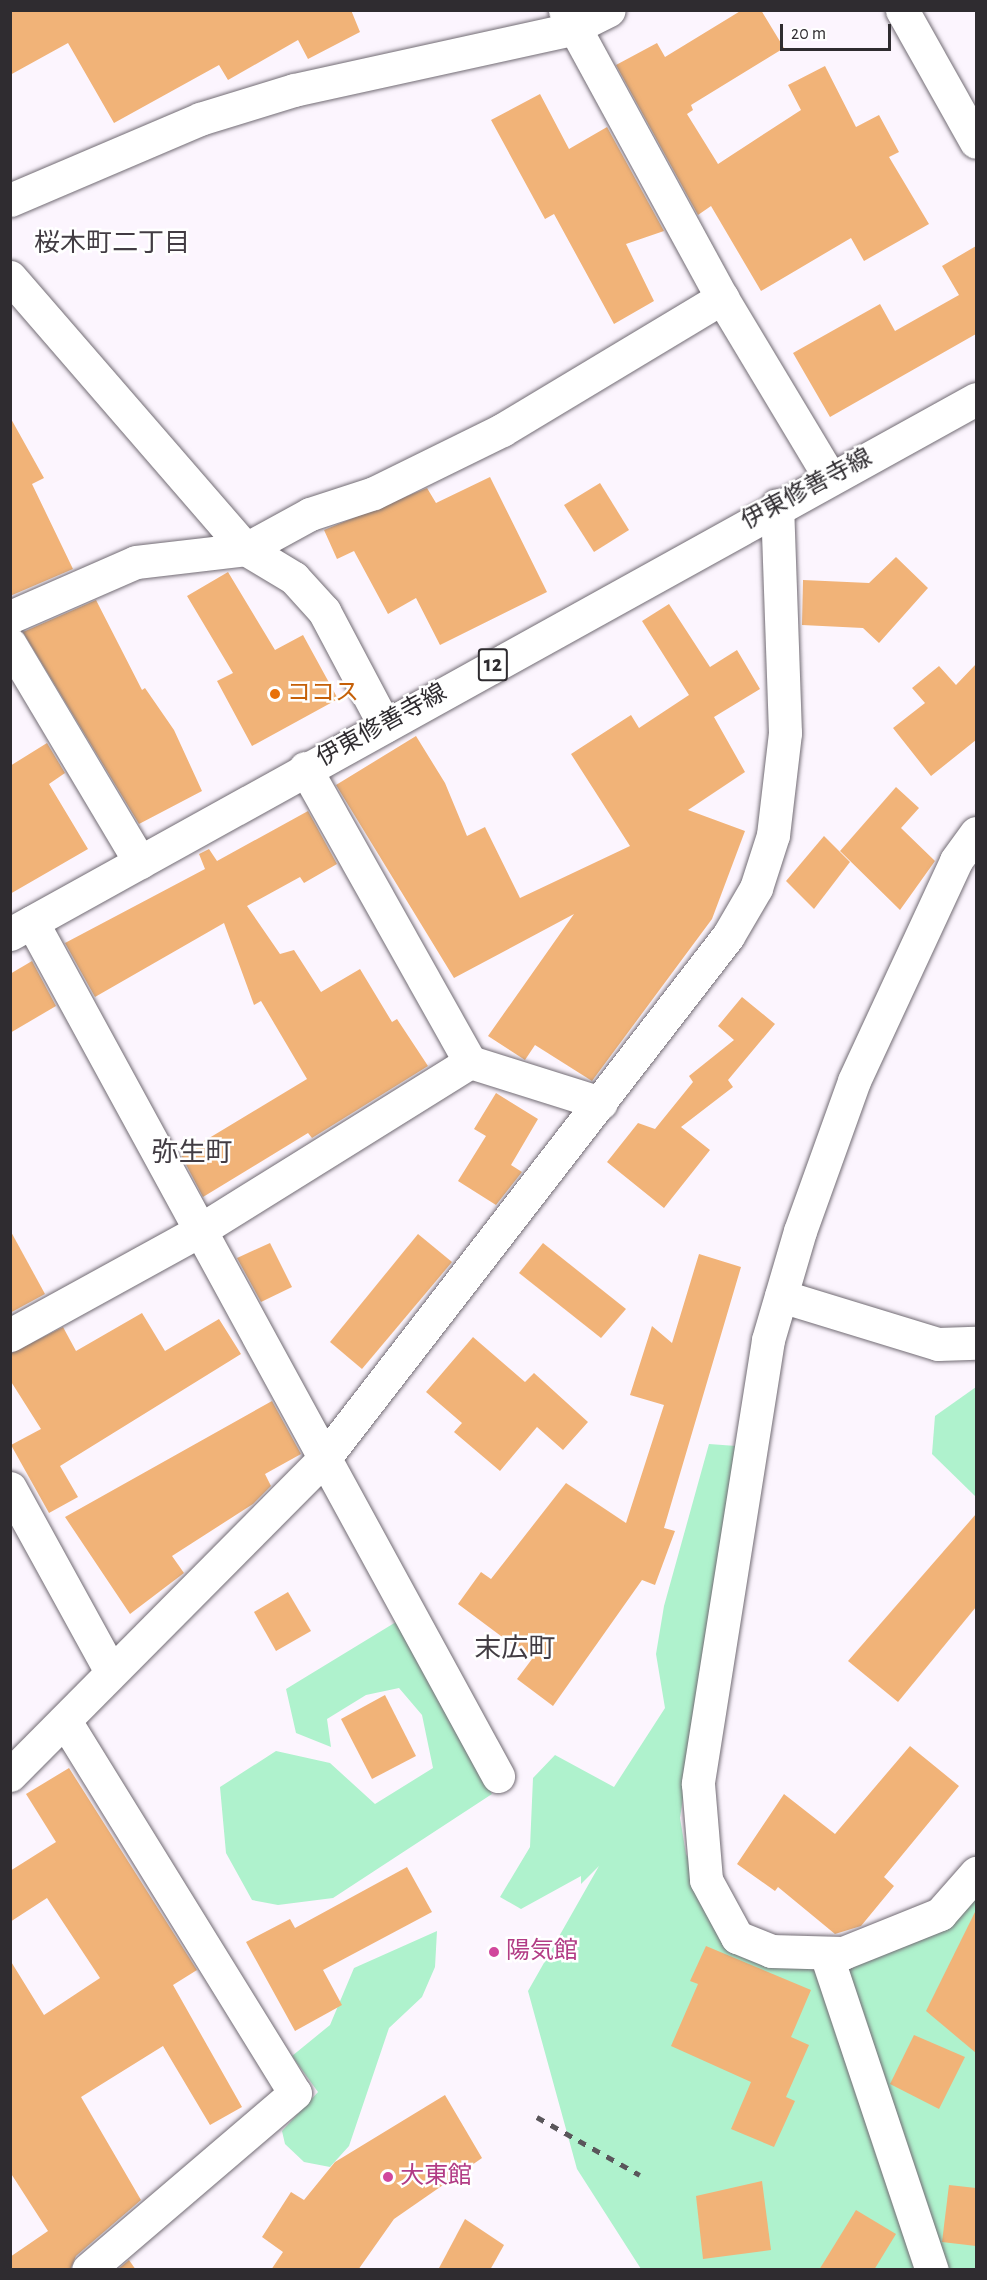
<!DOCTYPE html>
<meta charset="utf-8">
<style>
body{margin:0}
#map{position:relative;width:987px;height:2280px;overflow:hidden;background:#fcf5fe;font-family:"Alegreya Sans","Noto Sans JP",sans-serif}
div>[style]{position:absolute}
.green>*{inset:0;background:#aff2cd}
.building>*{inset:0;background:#f1b378}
.roads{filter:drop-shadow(0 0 2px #726c74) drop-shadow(0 0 2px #726c74)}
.street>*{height:33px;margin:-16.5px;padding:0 16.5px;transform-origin:16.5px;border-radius:16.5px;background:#fff}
.secondary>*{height:33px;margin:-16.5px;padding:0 16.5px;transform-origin:16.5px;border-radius:16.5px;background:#fff}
.primary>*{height:33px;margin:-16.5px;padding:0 16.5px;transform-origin:16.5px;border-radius:16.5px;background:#fff}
.rail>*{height:4.5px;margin-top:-2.25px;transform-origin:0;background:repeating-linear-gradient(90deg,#5a565b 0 8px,transparent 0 16px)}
.dots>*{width:16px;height:16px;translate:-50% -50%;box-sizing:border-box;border:3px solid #fff;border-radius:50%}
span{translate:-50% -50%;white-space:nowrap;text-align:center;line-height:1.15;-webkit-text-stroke:5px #fff;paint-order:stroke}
.shield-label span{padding:2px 4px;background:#fff;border:2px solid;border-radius:4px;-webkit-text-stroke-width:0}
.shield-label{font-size:22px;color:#2f2c30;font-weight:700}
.street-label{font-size:24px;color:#2f2c30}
.food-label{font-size:24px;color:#c56008}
.left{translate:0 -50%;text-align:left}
.hotel-label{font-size:24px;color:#b23c85}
.neighbourhood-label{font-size:26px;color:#423c43}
.quarter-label{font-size:27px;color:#423c43}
.frame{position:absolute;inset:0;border:12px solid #2f2c30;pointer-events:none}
.scale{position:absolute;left:780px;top:24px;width:111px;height:27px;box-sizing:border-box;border:3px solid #2f2c30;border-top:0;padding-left:8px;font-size:18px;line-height:21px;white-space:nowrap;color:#2f2c30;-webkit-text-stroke:4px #fff;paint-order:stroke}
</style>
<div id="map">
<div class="green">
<div style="clip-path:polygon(976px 1387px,976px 1497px,932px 1454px,935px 1416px)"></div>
<div style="clip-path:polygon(709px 1444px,736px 1446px,680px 1818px,686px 1854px,694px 1870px,771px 1951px,888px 1936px,976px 1865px,976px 2269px,641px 2269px,577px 2169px,528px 1991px,599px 1866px,581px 1884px,581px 1876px,521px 1909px,500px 1897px,530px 1847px,533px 1778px,555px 1755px,614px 1787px,665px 1708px,656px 1654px,664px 1606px)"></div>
<div style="clip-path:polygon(396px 1622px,492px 1794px,333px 1898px,278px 1905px,252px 1900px,226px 1853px,220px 1787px,276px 1751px,330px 1763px,375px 1804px,433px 1768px,422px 1715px,399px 1688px,366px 1695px,327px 1719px,331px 1747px,296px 1733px,286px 1689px)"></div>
<div style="clip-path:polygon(437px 1931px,435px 1967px,422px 1997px,389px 2028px,349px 2146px,330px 2167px,304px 2162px,285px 2144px,282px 2131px,318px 2092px,292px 2056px,330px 2025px,354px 1968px)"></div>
</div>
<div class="building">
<div style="clip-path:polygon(10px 10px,351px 10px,360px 32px,308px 59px,298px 40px,228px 80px,219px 65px,114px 123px,68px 43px,10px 75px)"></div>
<div style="clip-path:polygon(742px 10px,761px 10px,784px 48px,691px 105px,693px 110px,687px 114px,718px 164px,801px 110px,788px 85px,825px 66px,856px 127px,879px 115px,899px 152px,889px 157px,929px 224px,864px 261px,851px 238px,761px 291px,711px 206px,698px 215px,616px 65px,657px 43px,665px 57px)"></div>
<div style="clip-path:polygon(540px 94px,569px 149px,607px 127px,664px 231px,626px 244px,654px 301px,614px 324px,554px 214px,545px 219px,491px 120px)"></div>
<div style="clip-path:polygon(976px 246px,976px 334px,830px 417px,793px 353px,880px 304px,895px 331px,959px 295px,942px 266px)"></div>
<div style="clip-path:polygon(10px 417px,44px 478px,32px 484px,73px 569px,10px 596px)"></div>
<div style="clip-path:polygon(490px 477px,547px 592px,440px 645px,416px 598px,388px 614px,354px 551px,337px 559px,324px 530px,427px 488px,436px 503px)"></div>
<div style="clip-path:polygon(600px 483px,629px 530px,594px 552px,564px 505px)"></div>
<div style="clip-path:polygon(896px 557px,928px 588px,879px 643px,863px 628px,802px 625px,803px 580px,869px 583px)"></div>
<div style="clip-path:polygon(228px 572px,275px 650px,303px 635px,338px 699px,252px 746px,217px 681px,233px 673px,187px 596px)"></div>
<div style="clip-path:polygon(96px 600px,142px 690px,145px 688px,174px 730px,202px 791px,139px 824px,23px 632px)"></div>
<div style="clip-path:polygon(669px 604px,710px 667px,737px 650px,760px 689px,714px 717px,745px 772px,688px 810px,745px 831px,712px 919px,592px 1081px,535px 1045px,525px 1060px,488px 1036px,574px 914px,454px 978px,336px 785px,416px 736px,445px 783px,467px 836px,485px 827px,520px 898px,630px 846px,571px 754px,631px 715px,639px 728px,689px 695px,642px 621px)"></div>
<div style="clip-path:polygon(976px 664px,976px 740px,931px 776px,893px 728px,925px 703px,912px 688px,939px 666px,956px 685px)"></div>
<div style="clip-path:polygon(47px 743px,65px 773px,49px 784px,88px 849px,10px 894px,10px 766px)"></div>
<div style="clip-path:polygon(896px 787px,919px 808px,901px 828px,935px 861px,900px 910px,840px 851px)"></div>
<div style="clip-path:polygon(308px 811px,337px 864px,304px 883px,300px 877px,247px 906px,280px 954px,294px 950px,321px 992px,360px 969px,392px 1022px,397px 1019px,428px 1066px,312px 1138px,308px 1133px,203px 1197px,181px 1155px,307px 1079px,261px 1001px,254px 1005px,224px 923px,95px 997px,65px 943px,205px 869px,199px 854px,209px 849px,217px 861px)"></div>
<div style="clip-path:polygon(824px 836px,850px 862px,814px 909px,786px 881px)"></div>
<div style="clip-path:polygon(32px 961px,56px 1006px,10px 1033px,10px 974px)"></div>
<div style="clip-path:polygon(742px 997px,775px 1024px,728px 1080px,733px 1087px,681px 1127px,710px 1150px,664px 1208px,607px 1162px,638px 1123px,655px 1129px,693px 1082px,689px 1076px,734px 1040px,718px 1026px)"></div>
<div style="clip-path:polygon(496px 1093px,538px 1119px,511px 1165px,522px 1172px,496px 1205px,458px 1181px,486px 1136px,474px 1129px)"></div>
<div style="clip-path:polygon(10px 1230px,45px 1294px,10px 1313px)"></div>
<div style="clip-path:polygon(418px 1234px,452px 1262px,362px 1369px,330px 1342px)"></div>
<div style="clip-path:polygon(270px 1243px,292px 1287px,261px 1302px,237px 1258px)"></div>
<div style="clip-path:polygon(543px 1243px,626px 1309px,601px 1338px,519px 1273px)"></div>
<div style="clip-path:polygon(699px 1254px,741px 1267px,664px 1528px,675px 1531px,655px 1585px,642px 1580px,553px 1706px,517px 1679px,532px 1659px,458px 1604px,481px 1572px,491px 1579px,566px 1483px,626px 1523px,664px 1405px,630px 1395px,652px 1326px,672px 1343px)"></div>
<div style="clip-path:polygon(142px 1313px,165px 1351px,219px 1319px,241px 1354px,60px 1466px,78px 1497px,49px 1513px,11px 1445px,41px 1429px,10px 1380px,10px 1354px,63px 1327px,76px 1351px)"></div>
<div style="clip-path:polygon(473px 1337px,525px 1382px,534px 1373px,588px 1422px,563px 1450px,537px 1427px,500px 1471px,454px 1432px,462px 1423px,426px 1392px)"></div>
<div style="clip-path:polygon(272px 1401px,301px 1454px,265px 1474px,271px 1486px,253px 1504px,172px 1556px,184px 1573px,130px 1614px,65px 1517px)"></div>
<div style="clip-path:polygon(976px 1514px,976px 1607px,898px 1702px,848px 1661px)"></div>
<div style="clip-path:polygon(288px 1592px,311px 1631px,276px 1651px,254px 1612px)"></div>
<div style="clip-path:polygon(385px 1695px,416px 1756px,372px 1779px,341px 1719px)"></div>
<div style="clip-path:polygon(910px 1746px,959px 1786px,884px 1877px,894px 1886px,861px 1926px,835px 1934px,778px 1887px,775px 1891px,737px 1864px,784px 1794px,835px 1834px)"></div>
<div style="clip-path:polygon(69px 1768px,197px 1970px,173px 1985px,242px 2107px,210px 2125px,163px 2046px,81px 2097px,141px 2200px,76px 2256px,70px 2270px,10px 2270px,10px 2257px,48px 2231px,10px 2172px,10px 1960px,44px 2015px,100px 1978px,47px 1898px,10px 1922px,10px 1871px,56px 1842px,26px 1794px)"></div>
<div style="clip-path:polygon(407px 1867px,432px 1912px,323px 1970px,342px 2005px,295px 2031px,246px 1942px,290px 1919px,295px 1928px)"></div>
<div style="clip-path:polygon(976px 1910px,976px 2053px,926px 2011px)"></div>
<div style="clip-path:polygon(706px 1946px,811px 1990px,791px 2037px,809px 2045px,786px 2097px,795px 2101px,774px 2147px,731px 2129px,751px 2082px,671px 2046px,698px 1984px,690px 1981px)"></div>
<div style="clip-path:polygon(914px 2035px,965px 2057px,939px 2109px,890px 2084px)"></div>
<div style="clip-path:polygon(445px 2095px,482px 2158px,394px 2219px,358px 2270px,271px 2270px,283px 2252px,262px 2237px,291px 2192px,304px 2200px,335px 2162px)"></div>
<div style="clip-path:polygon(762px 2181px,771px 2250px,703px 2259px,696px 2196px)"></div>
<div style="clip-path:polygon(949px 2185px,976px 2188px,976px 2246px,942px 2242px)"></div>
<div style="clip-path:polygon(856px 2210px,896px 2234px,874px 2270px,819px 2270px)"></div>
<div style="clip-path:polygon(465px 2219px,504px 2245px,490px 2270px,438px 2270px)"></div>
<div style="clip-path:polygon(129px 2260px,136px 2270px,117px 2270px)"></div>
</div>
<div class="roads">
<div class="street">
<div style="left:565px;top:10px;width:328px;rotate:61.4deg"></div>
<div style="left:722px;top:298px;width:210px;rotate:59deg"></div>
<div style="left:902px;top:10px;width:151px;rotate:60.7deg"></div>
<div style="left:10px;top:277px;width:360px;rotate:49.1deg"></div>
<div style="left:246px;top:549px;width:56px;rotate:31.1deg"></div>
<div style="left:294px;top:578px;width:45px;rotate:47.7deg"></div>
<div style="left:324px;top:611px;width:130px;rotate:62.1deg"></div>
<div style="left:10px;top:617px;width:137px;rotate:-23.6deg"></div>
<div style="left:136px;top:562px;width:111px;rotate:-6.7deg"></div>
<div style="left:246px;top:549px;width:73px;rotate:-28.7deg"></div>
<div style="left:310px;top:514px;width:67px;rotate:-18.2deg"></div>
<div style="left:374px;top:493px;width:143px;rotate:-26.2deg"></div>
<div style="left:502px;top:430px;width:257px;rotate:-31deg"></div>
<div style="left:10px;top:644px;width:254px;rotate:59.2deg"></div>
<div style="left:305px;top:768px;width:337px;rotate:60.7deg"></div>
<div style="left:470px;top:1062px;width:137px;rotate:17.4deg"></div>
<div style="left:976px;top:833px;width:34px;rotate:126deg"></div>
<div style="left:956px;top:861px;width:242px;rotate:114.9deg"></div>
<div style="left:854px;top:1081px;width:159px;rotate:109.8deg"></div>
<div style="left:800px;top:1231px;width:114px;rotate:106.4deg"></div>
<div style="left:768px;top:1340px;width:449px;rotate:99deg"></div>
<div style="left:698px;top:1784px;width:96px;rotate:85.2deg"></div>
<div style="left:706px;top:1880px;width:65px;rotate:61.5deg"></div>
<div style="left:737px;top:1937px;width:37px;rotate:22deg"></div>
<div style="left:771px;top:1951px;width:72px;rotate:1.6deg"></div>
<div style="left:843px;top:1953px;width:105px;rotate:-21.9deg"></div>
<div style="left:940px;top:1914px;width:55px;rotate:-48.7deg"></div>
<div style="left:32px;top:922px;width:973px;rotate:61.38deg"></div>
<div style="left:781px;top:1296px;width:164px;rotate:17deg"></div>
<div style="left:938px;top:1344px;width:38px;rotate:-2deg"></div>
<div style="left:10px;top:1335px;width:213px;rotate:-28.8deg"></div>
<div style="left:197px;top:1232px;width:322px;rotate:-31.9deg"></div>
<div style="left:10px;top:1488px;width:210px;rotate:61.2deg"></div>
<div style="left:65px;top:1721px;width:437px;rotate:58.3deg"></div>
<div style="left:295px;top:2093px;width:272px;rotate:139.5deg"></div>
<div style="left:10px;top:1775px;width:444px;rotate:-45.2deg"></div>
<div style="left:323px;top:1460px;width:662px;rotate:-52.3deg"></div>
<div style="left:728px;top:936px;width:56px;rotate:-59.7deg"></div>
<div style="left:756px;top:888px;width:56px;rotate:-72.2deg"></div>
<div style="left:773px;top:835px;width:103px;rotate:-83.3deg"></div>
<div style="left:785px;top:733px;width:228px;rotate:-92deg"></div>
<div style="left:826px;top:1954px;width:333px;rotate:71.5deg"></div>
</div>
<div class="secondary">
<div style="left:10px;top:200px;width:207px;rotate:-23.1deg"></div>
<div style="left:200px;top:119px;width:98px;rotate:-17.1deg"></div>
<div style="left:294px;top:90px;width:284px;rotate:-12.4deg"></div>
<div style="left:571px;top:29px;width:42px;rotate:-26.6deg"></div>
</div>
<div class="primary">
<div style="left:10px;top:934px;width:1104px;rotate:-28.98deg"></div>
</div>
</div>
<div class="rail">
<div style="left:537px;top:2117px;width:118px;rotate:29.4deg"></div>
</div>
<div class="dots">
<div style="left:275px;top:694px;background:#e8710a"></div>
<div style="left:494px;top:1952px;background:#d1479c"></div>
<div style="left:388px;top:2177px;background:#d1479c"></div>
</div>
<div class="shield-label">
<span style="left:493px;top:665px">12</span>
</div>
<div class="street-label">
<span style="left:807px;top:490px;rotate:-28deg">伊東修善寺線</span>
<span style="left:382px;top:726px;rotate:-29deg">伊東修善寺線</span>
</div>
<div class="food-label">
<span class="left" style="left:287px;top:694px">ココス</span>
</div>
<div class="hotel-label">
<span class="left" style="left:506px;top:1952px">陽気館</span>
<span class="left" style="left:400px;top:2177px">大東館</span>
</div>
<div class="neighbourhood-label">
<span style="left:112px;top:244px">桜木町二丁目</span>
</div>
<div class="quarter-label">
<span style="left:192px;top:1153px">弥生町</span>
<span style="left:515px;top:1649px">末広町</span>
</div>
<div class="frame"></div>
<div class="scale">20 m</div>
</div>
